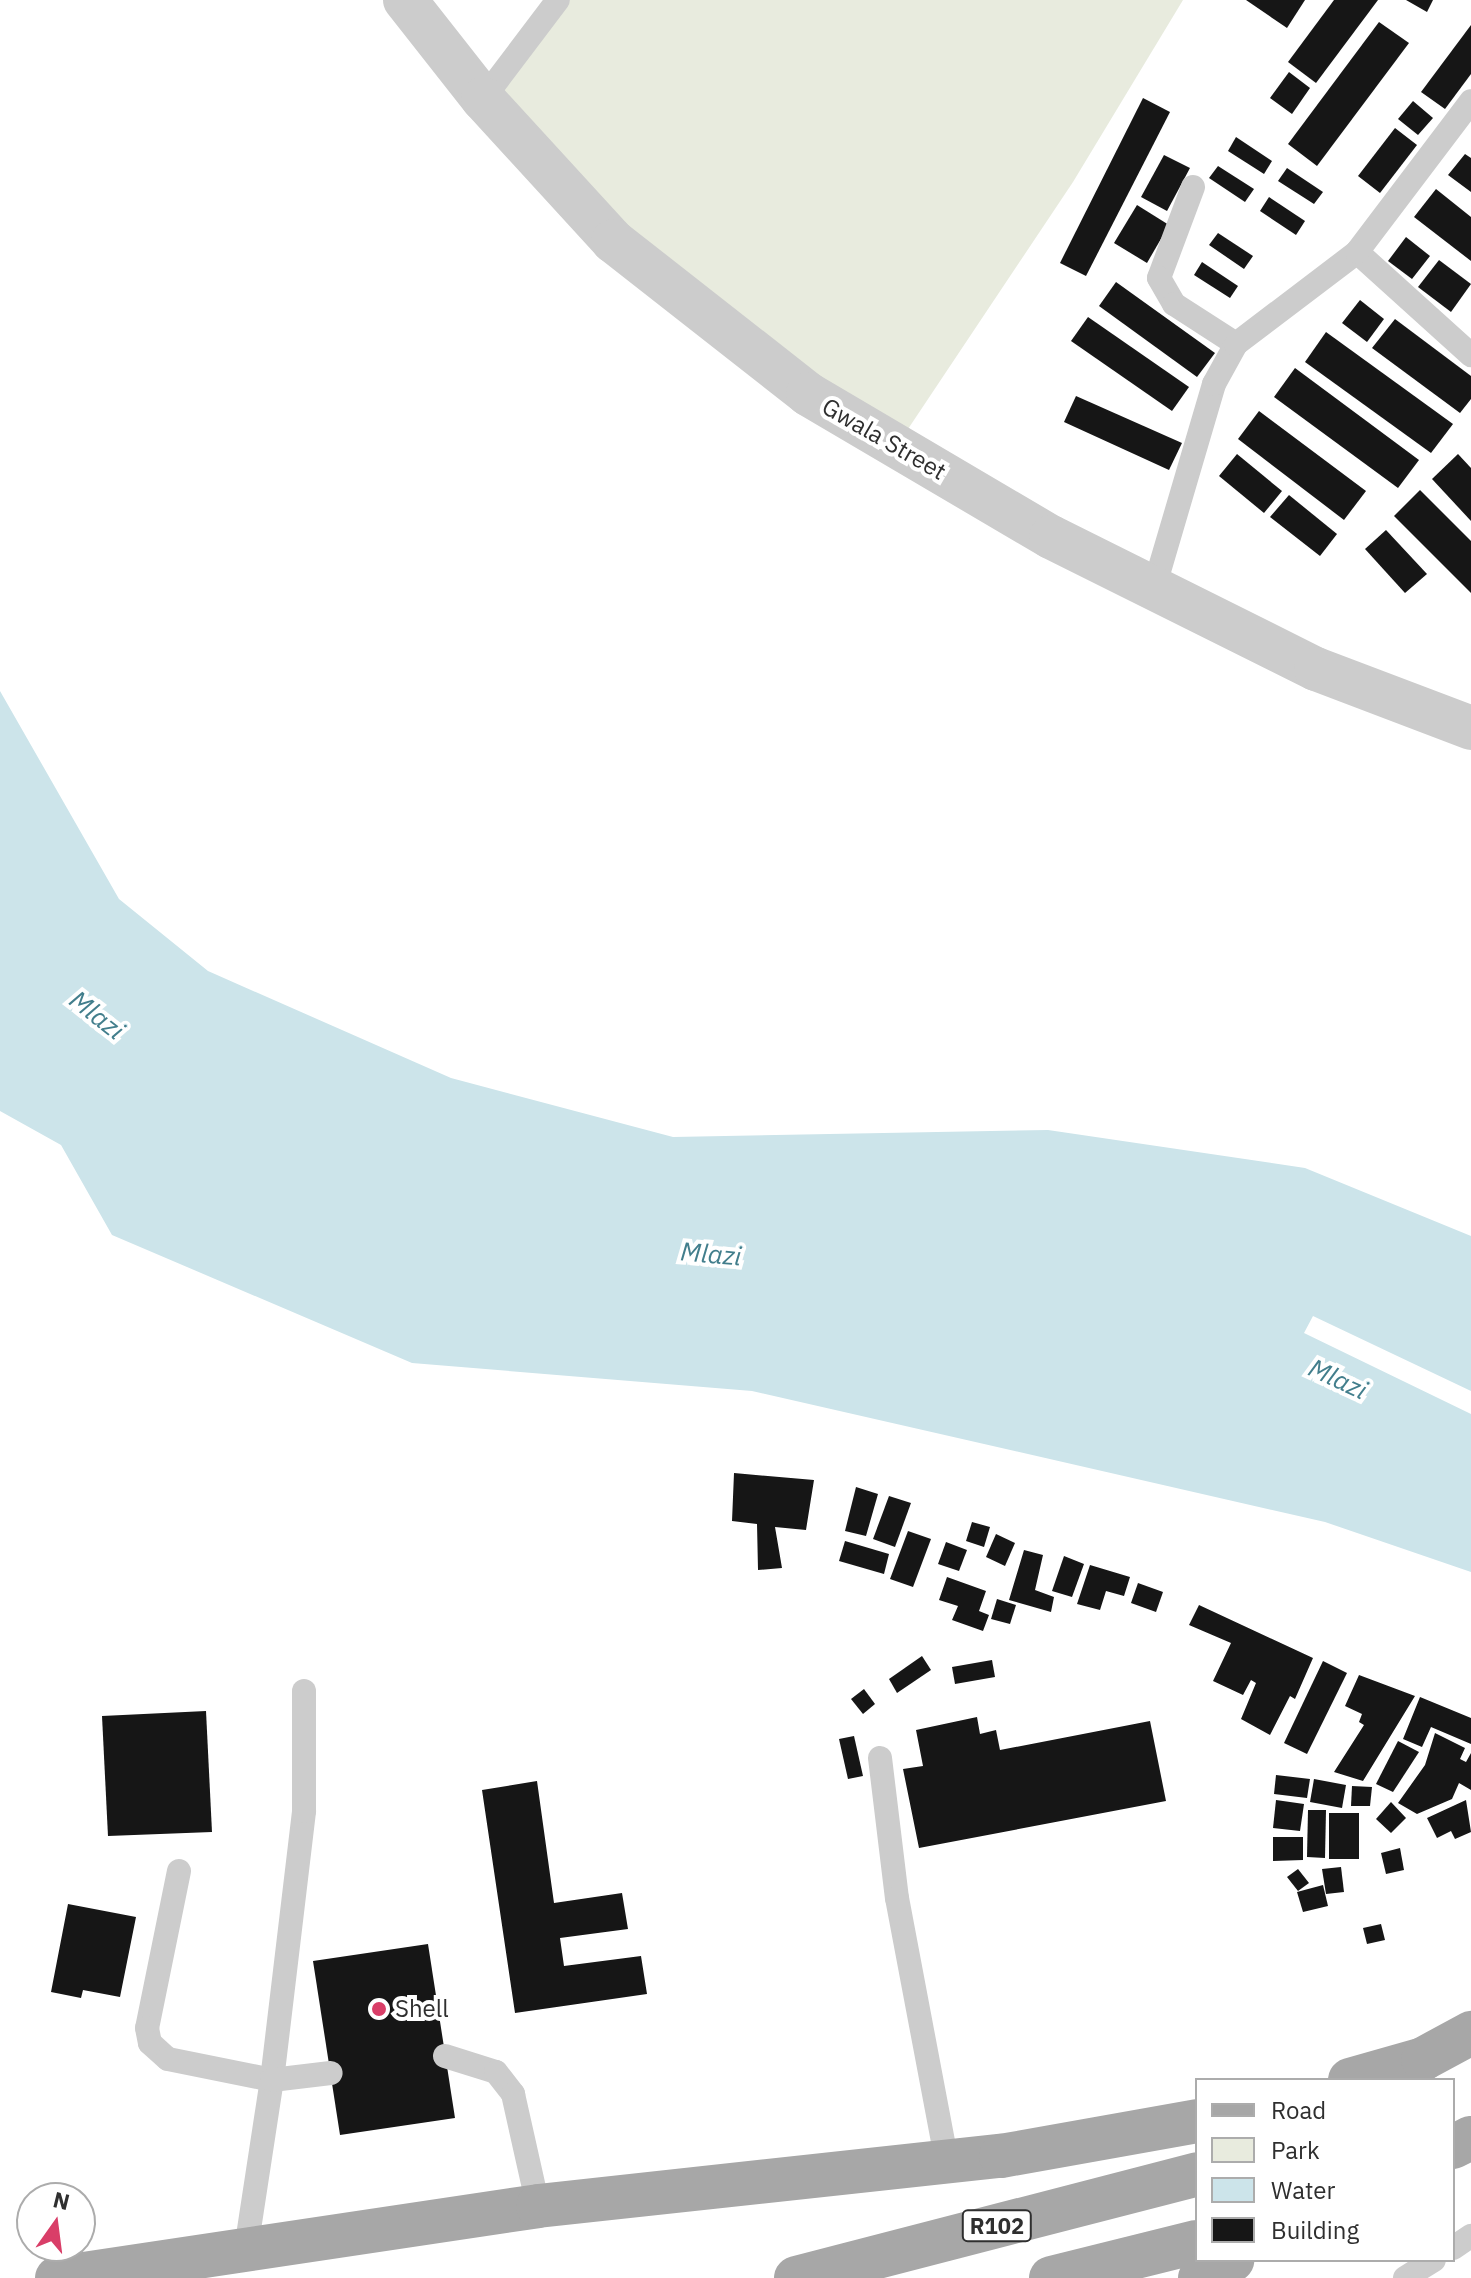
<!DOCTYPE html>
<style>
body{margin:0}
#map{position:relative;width:1471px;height:2278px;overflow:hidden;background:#fff;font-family:"IBM Plex Sans",sans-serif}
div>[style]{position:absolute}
.green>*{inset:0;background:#e8ebde}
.water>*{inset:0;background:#cce4ea}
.building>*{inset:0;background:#161616}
.service>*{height:24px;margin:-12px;padding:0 12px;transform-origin:12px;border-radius:12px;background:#ccc}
.tertiary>*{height:44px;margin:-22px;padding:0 22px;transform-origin:22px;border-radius:22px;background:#ccc}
.primary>*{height:44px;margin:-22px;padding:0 22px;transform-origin:22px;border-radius:22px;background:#a7a7a7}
.dots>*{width:22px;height:22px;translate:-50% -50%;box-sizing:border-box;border:4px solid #fff;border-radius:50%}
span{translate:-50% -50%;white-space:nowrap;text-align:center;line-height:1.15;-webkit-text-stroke:8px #fff;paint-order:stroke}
.shield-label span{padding:2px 6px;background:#fff;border:2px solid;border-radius:6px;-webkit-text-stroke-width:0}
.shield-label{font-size:22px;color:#2f2f2f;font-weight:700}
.street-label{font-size:24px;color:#2f2f2f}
.poi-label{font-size:24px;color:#2f2f2f}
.left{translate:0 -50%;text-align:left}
.water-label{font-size:26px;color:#427e8c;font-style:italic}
.legend{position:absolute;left:1195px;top:2078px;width:260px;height:184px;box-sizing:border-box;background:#fff;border:2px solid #acacac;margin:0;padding:10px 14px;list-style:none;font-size:24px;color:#2f2f2f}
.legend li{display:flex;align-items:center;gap:16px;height:40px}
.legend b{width:40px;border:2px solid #acacac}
.north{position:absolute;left:16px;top:2182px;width:80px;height:80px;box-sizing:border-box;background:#fff;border:2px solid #acacac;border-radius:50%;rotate:14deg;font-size:22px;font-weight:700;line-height:32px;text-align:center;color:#2f2f2f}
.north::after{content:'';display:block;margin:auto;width:28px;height:36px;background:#d93e68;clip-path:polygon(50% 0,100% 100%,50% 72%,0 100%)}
</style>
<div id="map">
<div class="green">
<div style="clip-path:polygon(561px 0,1183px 0,1073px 182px,898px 444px,809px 389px,486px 99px)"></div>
</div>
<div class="water">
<div style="clip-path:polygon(0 691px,119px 899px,208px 971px,451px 1078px,673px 1137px,1048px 1130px,1305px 1168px,1471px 1236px,1471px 1391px,1313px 1316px,1304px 1333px,1471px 1414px,1471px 1572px,1325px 1522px,752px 1391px,412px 1363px,112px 1235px,61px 1145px,0 1111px)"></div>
</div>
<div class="building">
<div style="clip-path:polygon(1246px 0,1305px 0,1287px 28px)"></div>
<div style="clip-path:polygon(1334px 0,1378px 0,1316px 83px,1288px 62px)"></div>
<div style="clip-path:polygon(1406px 0,1433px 0,1427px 12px)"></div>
<div style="clip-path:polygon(1379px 22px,1409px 43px,1317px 166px,1288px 144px)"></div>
<div style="clip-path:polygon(1471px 25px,1471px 74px,1445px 109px,1421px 92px)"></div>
<div style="clip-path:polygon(1289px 72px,1310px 88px,1292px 114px,1270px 98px)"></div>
<div style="clip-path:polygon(1143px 98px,1170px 112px,1086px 276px,1060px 263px)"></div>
<div style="clip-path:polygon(1413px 101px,1433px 118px,1418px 135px,1398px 119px)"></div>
<div style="clip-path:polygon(1395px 128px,1417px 145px,1380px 193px,1358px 176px)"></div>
<div style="clip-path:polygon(1236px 137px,1272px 161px,1264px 174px,1228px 151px)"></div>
<div style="clip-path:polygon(1465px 154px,1471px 158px,1471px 192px,1448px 175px)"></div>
<div style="clip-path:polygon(1164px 155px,1190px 168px,1167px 211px,1141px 197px)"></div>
<div style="clip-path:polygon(1218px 166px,1254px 189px,1245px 202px,1209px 178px)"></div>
<div style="clip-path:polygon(1287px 168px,1323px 192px,1314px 204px,1278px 181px)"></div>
<div style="clip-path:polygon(1436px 189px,1471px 217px,1471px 261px,1414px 217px)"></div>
<div style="clip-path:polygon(1269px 197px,1305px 221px,1296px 235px,1260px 211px)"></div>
<div style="clip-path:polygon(1137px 205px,1169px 225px,1147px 263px,1114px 243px)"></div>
<div style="clip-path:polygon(1218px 233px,1253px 256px,1244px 269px,1209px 245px)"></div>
<div style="clip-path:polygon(1406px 237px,1430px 256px,1412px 279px,1388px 261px)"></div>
<div style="clip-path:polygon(1439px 260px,1471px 284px,1451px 312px,1418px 287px)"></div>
<div style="clip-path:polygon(1202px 262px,1238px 286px,1230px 298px,1194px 275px)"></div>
<div style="clip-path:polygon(1116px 282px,1215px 353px,1197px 377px,1099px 306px)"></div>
<div style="clip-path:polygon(1360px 300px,1384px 319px,1367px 342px,1342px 323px)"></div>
<div style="clip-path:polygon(1088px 317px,1189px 387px,1172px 411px,1071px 341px)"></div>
<div style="clip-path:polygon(1395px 319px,1471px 376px,1471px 399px,1460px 413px,1372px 348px)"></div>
<div style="clip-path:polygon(1326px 332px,1453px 424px,1431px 453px,1305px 362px)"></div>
<div style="clip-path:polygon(1295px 368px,1419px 460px,1398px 488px,1274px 397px)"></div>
<div style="clip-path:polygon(1076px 396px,1182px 443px,1169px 470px,1064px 422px)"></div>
<div style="clip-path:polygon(1259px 411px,1366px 491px,1344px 520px,1238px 439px)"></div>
<div style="clip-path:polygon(1237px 454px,1282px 491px,1264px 513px,1219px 476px)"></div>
<div style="clip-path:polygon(1458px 454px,1471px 468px,1471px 521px,1432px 479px)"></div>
<div style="clip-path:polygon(1420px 490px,1471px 541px,1471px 593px,1394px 516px)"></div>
<div style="clip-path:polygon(1289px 495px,1337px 534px,1320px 556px,1270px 517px)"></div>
<div style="clip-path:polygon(1386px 530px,1427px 574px,1405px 593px,1365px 549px)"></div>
<div style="clip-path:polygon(734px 1473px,814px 1480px,806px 1530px,775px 1527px,782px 1568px,758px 1570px,757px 1524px,732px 1521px)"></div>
<div style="clip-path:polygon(856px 1487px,878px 1494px,866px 1536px,845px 1531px)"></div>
<div style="clip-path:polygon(889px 1496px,911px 1503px,895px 1547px,873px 1539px)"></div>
<div style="clip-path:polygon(972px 1522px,990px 1527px,984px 1547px,966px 1541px)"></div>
<div style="clip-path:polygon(908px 1531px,931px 1539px,913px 1587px,890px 1579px)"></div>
<div style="clip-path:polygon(996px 1534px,1015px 1543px,1005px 1566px,986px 1557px)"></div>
<div style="clip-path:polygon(845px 1541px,889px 1554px,884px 1574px,839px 1561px)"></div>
<div style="clip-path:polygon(946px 1542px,967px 1550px,959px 1571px,938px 1564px)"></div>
<div style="clip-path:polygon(1024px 1550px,1043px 1555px,1035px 1590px,1054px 1597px,1051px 1612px,1009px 1600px)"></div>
<div style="clip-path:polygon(1064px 1556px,1084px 1564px,1072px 1597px,1052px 1591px)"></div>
<div style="clip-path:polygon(1090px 1565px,1130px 1577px,1124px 1596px,1106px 1591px,1100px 1610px,1077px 1604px)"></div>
<div style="clip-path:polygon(947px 1577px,986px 1591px,979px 1611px,989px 1615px,983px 1631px,952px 1620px,958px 1606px,939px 1600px)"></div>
<div style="clip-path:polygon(1138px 1583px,1163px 1592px,1156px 1612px,1131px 1603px)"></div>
<div style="clip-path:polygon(997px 1599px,1016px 1605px,1010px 1624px,991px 1619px)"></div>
<div style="clip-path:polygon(1199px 1605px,1313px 1658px,1295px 1699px,1290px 1696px,1270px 1735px,1241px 1719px,1256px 1683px,1251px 1680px,1243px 1695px,1213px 1681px,1231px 1643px,1189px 1625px)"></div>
<div style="clip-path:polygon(922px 1656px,931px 1670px,897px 1693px,889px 1679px)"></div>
<div style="clip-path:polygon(992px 1660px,995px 1677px,955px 1684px,952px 1667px)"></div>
<div style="clip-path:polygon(1323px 1661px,1347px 1673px,1307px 1754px,1284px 1743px)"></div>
<div style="clip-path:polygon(1359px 1675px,1415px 1696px,1363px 1781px,1334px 1772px,1364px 1725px,1359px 1722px,1362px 1714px,1345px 1706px)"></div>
<div style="clip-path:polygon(864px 1689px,875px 1704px,863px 1714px,851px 1699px)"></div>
<div style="clip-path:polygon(1420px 1697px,1471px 1718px,1471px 1744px,1431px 1727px,1422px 1747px,1403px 1739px)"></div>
<div style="clip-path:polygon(206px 1711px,212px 1832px,108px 1836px,102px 1716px)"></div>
<div style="clip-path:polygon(977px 1717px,980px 1734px,996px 1730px,1000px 1750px,1150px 1721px,1166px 1801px,919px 1848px,903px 1769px,923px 1766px,916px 1730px)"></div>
<div style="clip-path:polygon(1435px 1733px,1465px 1748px,1460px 1759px,1466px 1762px,1471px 1753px,1471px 1790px,1459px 1783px,1452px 1799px,1417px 1814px,1398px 1803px,1425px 1765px)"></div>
<div style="clip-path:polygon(854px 1736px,863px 1776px,848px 1779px,839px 1739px)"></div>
<div style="clip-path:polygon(1398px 1741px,1419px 1752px,1393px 1792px,1376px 1784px)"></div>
<div style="clip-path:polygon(1276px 1775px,1310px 1779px,1307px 1798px,1274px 1794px)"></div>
<div style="clip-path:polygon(1314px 1779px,1346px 1785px,1342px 1808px,1310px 1802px)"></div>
<div style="clip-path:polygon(537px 1781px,554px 1903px,622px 1893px,628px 1929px,560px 1938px,564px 1966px,641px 1956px,647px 1994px,515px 2013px,482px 1790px)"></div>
<div style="clip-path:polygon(1352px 1786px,1372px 1787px,1370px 1806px,1351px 1806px)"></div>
<div style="clip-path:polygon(1276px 1800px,1304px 1804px,1300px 1831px,1273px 1828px)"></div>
<div style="clip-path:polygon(1466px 1800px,1471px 1832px,1455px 1839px,1451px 1831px,1437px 1838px,1427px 1818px)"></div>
<div style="clip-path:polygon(1391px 1802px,1406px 1818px,1391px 1833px,1376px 1819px)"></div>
<div style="clip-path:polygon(1308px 1810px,1326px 1810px,1325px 1858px,1307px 1857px)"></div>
<div style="clip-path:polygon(1329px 1813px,1359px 1813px,1359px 1859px,1329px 1859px)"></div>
<div style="clip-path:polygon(1273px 1837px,1303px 1837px,1303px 1860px,1273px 1861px)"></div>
<div style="clip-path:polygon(1400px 1848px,1404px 1870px,1386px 1874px,1381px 1853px)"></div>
<div style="clip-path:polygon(1341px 1867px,1344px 1892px,1326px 1894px,1322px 1869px)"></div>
<div style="clip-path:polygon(1298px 1869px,1309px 1883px,1298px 1891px,1287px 1877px)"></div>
<div style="clip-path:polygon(1323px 1885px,1328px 1906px,1303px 1912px,1297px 1892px)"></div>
<div style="clip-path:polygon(68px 1904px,136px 1917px,120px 1997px,83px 1990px,81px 1998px,51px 1992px)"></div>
<div style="clip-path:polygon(1381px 1924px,1385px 1940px,1367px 1944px,1363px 1928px)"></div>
<div style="clip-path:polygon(428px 1944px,455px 2118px,340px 2135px,313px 1961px)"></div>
</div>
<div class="service">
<div style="left:483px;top:99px;width:124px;rotate:-52.9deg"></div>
<div style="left:1193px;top:187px;width:97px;rotate:110.5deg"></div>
<div style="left:1159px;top:278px;width:30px;rotate:60deg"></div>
<div style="left:1174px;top:304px;width:74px;rotate:32.8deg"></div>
<div style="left:1357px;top:252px;width:154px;rotate:42.1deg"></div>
<div style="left:1154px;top:588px;width:213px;rotate:-73.6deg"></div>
<div style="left:1214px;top:384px;width:46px;rotate:-61.2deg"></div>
<div style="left:1236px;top:344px;width:152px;rotate:-37.2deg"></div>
<div style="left:1357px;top:252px;width:189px;rotate:-52.9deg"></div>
<div style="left:880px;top:1758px;width:141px;rotate:83.1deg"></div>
<div style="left:897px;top:1898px;width:269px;rotate:79.3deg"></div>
<div style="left:179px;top:1871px;width:160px;rotate:101.5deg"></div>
<div style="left:147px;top:2028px;width:15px;rotate:79deg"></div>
<div style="left:150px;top:2043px;width:24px;rotate:42deg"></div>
<div style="left:168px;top:2059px;width:106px;rotate:11.4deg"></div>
<div style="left:272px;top:2080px;width:271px;rotate:-83.2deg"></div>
<div style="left:304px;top:1811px;width:120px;rotate:-90deg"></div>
<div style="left:445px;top:2056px;width:53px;rotate:17.4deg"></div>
<div style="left:496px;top:2072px;width:28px;rotate:52deg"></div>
<div style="left:513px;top:2094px;width:115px;rotate:77.4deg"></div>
<div style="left:1453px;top:2248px;width:22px;rotate:-34deg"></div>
<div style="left:246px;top:2249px;width:171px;rotate:-81.3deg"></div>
<div style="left:272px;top:2080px;width:59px;rotate:-6.8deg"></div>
<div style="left:1405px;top:2278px;width:34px;rotate:-32deg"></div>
</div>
<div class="tertiary">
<div style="left:405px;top:0;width:126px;rotate:51.8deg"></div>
<div style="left:483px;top:99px;width:193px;rotate:47.5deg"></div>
<div style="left:613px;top:241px;width:248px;rotate:38.1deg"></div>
<div style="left:808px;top:394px;width:282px;rotate:30.5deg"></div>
<div style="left:1051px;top:537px;width:296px;rotate:26.5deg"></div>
<div style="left:1316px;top:669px;width:166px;rotate:20.8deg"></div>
</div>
<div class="primary">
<div style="left:1350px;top:2080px;width:76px;rotate:-16deg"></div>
<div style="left:1423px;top:2059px;width:55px;rotate:-28.4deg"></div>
<div style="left:1453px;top:2147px;width:20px;rotate:-27deg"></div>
<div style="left:57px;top:2278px;width:486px;rotate:-8.5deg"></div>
<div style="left:538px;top:2206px;width:466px;rotate:-6.2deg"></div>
<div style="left:1001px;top:2156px;width:199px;rotate:-10.1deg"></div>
<div style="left:796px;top:2278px;width:414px;rotate:-14.5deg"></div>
<div style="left:1051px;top:2278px;width:150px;rotate:-13.9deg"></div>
<div style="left:1200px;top:2278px;width:37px;rotate:-29deg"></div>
</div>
<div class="dots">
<div style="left:379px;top:2009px;background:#d93e68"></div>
</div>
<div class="shield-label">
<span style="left:997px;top:2226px">R102</span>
</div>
<div class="street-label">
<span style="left:884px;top:439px;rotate:30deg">Gwala Street</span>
</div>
<div class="poi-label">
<span class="left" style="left:395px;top:2009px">Shell</span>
</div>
<div class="water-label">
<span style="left:97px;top:1015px;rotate:38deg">Mlazi</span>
<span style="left:711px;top:1254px;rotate:5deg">Mlazi</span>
<span style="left:1338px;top:1379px;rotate:25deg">Mlazi</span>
</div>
<ul class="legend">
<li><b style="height:10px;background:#a7a7a7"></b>Road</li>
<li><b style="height:22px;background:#e8ebde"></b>Park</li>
<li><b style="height:22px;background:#cce4ea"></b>Water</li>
<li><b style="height:22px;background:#161616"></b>Building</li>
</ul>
<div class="north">N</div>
</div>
